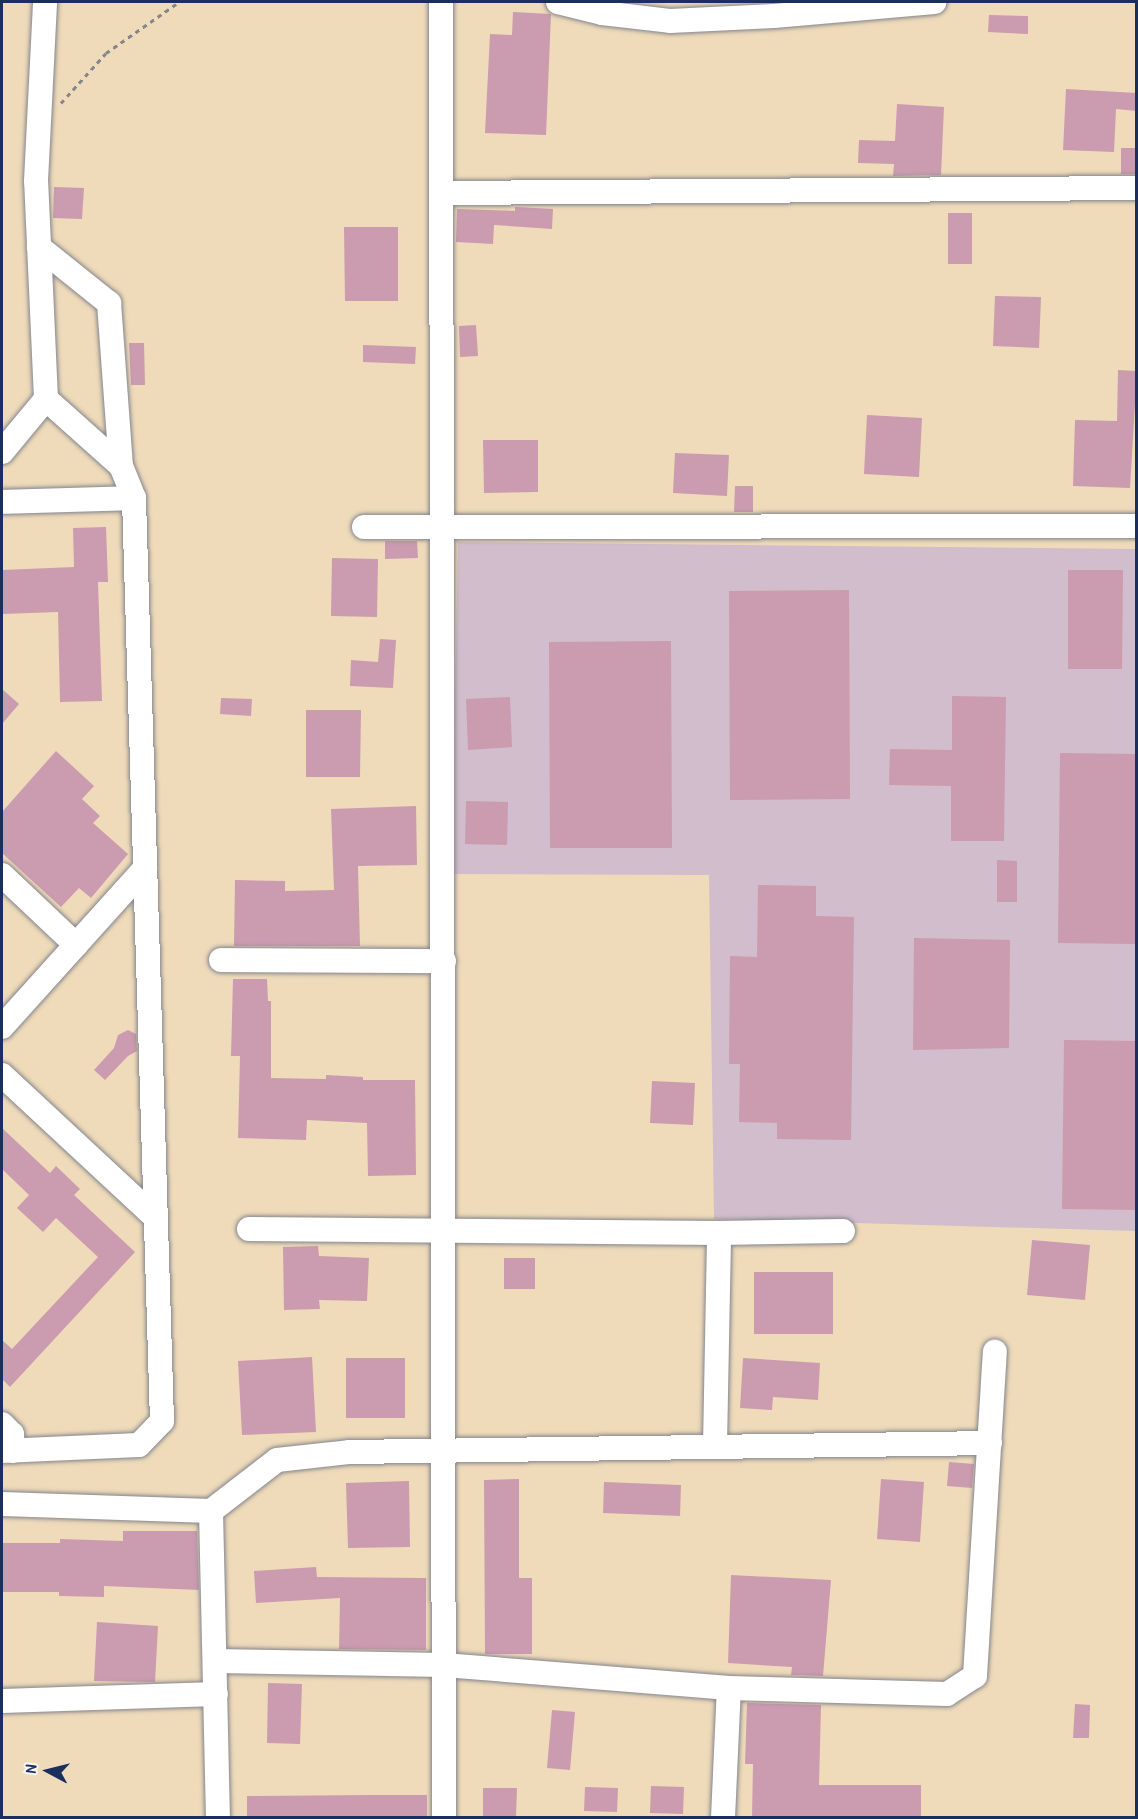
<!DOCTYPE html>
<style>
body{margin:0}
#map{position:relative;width:1138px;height:1819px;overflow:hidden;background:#efdbba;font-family:"Patrick Hand",sans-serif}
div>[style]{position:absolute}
.industrial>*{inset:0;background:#d1bdcb}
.building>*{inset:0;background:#cb9bb0}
.path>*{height:3px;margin-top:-1.5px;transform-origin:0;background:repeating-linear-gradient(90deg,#85858c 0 4.5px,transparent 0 9px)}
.roads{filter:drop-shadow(0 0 2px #85858c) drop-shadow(0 0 2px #85858c)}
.minor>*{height:24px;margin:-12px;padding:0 12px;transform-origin:12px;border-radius:12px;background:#fff}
span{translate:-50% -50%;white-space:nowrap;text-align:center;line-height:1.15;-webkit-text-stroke:5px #f6f6f2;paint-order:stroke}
.frame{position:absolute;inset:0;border:3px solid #1b2f5e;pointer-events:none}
.north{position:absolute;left:18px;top:1741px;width:60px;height:60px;-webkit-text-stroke:4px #f6f6f2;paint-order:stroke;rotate:277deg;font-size:16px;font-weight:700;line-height:24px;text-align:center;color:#1b2f5e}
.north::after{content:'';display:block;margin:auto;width:21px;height:27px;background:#1b2f5e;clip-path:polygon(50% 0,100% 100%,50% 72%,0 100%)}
</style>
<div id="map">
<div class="industrial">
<div style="clip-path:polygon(458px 542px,1136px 549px,1136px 1231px,714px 1219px,709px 875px,452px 874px)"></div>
</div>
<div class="building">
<div style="clip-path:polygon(513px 12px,551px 14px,546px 135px,485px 133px,490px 34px,512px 35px)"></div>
<div style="clip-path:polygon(989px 15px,1028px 16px,1028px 34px,988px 32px)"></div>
<div style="clip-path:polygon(1066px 89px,1137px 93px,1137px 111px,1116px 109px,1114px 152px,1063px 150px)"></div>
<div style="clip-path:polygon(897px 104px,944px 107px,941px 175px,893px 176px,894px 164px,858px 163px,859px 140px,895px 141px)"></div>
<div style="clip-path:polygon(1121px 148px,1137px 148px,1137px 174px,1121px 174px)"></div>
<div style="clip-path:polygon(54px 187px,84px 188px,82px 219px,53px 218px)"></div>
<div style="clip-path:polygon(515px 207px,553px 209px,552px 229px,494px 225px,493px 244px,456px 242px,457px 209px,515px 211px)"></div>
<div style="clip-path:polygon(948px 213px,972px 213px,972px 264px,948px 264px)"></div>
<div style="clip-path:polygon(344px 227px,398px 227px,398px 301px,345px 301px)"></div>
<div style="clip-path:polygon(995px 296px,1041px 297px,1039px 348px,993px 346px)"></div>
<div style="clip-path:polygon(476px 325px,478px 356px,460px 357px,459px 326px)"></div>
<div style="clip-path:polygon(129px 343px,144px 343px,145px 385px,131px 385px)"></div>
<div style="clip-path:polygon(363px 345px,416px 347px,415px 364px,363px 362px)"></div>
<div style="clip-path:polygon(1118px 370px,1137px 371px,1130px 488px,1073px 486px,1075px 420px,1117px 421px)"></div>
<div style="clip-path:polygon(867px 415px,922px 418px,919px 477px,864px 474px)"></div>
<div style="clip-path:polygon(483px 440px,538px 440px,538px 492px,484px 493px)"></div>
<div style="clip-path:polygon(675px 453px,729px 455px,727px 496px,673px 493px)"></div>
<div style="clip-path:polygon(735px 486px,753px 486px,753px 512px,734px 512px)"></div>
<div style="clip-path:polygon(106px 527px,108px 582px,98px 582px,102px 701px,60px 702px,58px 612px,2px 614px,2px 570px,74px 567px,73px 528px)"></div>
<div style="clip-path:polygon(385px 541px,417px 541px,418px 558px,385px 559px)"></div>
<div style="clip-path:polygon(332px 558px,378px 559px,377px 617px,331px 616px)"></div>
<div style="clip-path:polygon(1068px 570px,1123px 570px,1122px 669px,1068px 669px)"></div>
<div style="clip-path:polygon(849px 590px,850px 799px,730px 800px,729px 591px)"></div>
<div style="clip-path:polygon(380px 639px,396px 640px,393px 688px,350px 686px,351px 660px,378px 662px)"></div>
<div style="clip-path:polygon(671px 641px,672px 848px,550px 848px,549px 642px)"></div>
<div style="clip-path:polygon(2px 689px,19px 704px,2px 724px)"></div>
<div style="clip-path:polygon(952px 696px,1006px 697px,1004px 841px,951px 841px,951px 786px,889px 785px,890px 749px,952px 750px)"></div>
<div style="clip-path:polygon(510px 697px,512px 747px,468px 750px,466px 699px)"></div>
<div style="clip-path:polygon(221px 698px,252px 699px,251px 716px,220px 714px)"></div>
<div style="clip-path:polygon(306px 710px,361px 710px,360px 777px,306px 777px)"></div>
<div style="clip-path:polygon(56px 751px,94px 786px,82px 799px,100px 816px,93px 823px,128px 854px,91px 898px,79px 888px,61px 907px,2px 853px,2px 812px)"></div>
<div style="clip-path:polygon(1060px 753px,1137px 754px,1137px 944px,1058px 943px)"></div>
<div style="clip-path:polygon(466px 801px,508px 802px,507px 845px,465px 844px)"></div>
<div style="clip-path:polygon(416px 806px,417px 865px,358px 866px,360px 946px,234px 946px,235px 880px,285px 881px,285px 891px,334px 890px,331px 809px)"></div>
<div style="clip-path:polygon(997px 860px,1017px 861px,1017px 902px,997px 902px)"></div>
<div style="clip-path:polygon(758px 885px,816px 886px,816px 916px,854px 917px,851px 1140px,777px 1139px,777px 1123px,739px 1122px,740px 1064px,729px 1064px,730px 956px,757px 957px)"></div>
<div style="clip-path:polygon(914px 938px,1010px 940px,1009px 1048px,913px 1050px)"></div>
<div style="clip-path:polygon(233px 979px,267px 979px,268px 1001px,271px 1001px,271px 1078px,326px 1079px,326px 1075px,363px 1077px,363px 1080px,415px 1080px,416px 1175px,368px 1176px,367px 1123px,307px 1120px,306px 1140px,238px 1138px,240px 1056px,231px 1056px)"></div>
<div style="clip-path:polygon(128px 1030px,136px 1034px,137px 1051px,128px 1056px,105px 1080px,94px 1070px,114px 1048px,118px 1035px)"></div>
<div style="clip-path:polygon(1064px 1040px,1137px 1041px,1137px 1210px,1062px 1209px)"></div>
<div style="clip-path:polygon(652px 1081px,695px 1083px,693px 1125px,650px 1123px)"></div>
<div style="clip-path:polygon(2px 1128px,50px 1173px,56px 1166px,80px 1189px,74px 1195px,135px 1252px,10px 1387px,2px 1379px,2px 1340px,12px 1349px,98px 1257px,56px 1218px,43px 1232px,17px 1208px,29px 1195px,2px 1169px)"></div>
<div style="clip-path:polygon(1032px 1240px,1090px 1245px,1085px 1300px,1027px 1295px)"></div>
<div style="clip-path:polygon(318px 1246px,319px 1256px,369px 1258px,367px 1301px,319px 1300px,320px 1309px,284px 1310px,283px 1247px)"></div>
<div style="clip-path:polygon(504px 1258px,535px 1258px,535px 1289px,504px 1289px)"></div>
<div style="clip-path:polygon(754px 1272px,833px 1272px,833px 1334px,754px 1334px)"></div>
<div style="clip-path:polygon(312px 1357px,316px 1432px,242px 1435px,238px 1361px)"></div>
<div style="clip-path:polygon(346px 1358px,405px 1358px,405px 1418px,346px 1418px)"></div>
<div style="clip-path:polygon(743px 1358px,820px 1363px,818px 1400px,773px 1397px,772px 1410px,740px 1408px)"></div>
<div style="clip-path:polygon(949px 1462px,974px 1464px,972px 1488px,947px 1486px)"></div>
<div style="clip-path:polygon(519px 1479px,519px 1578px,532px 1578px,532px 1654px,485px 1654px,484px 1480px)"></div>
<div style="clip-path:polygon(881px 1479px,924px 1482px,920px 1542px,877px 1539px)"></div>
<div style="clip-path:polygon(409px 1481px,410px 1547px,348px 1548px,346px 1483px)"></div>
<div style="clip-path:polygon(604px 1482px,681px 1485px,680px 1516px,603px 1513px)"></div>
<div style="clip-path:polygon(123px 1531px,197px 1531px,199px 1590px,104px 1586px,104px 1597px,59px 1596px,59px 1592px,2px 1592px,2px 1543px,60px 1543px,60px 1539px,123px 1541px)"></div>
<div style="clip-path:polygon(316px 1567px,317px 1577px,426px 1578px,426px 1650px,339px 1649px,340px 1598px,256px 1603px,254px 1571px)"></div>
<div style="clip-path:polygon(731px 1575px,831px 1580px,823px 1676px,791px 1675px,792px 1667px,728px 1663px)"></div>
<div style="clip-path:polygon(97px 1622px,158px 1626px,155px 1682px,94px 1681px)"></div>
<div style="clip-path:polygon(268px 1683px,302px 1684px,300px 1744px,267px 1743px)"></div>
<div style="clip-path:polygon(747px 1703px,821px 1705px,819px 1785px,921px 1785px,921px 1818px,752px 1818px,753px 1764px,745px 1764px)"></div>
<div style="clip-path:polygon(1075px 1704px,1090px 1705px,1089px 1738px,1073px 1738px)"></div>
<div style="clip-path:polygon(552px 1710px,575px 1712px,570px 1770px,547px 1768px)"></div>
<div style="clip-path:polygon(651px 1786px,684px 1787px,683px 1814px,650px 1813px)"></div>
<div style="clip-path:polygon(585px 1787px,618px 1788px,617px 1812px,584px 1811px)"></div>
<div style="clip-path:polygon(483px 1788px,517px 1788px,516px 1816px,483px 1816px)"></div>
<div style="clip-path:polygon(373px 1795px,427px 1795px,427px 1818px,247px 1818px,247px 1796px)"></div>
</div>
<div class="path">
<div style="left:61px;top:103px;width:67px;rotate:-48deg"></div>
<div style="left:106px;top:53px;width:89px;rotate:-34.9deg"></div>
</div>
<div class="roads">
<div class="minor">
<div style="left:441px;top:2px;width:1816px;rotate:89.91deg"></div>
<div style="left:558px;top:2px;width:45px;rotate:14deg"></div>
<div style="left:602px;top:13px;width:68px;rotate:6.7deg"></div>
<div style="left:670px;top:21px;width:104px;rotate:-2.8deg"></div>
<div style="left:774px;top:16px;width:161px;rotate:-5deg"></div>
<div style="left:442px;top:193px;width:694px;rotate:-0.41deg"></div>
<div style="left:39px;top:247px;width:90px;rotate:38.7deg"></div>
<div style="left:109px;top:303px;width:163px;rotate:85.8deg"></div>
<div style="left:2px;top:452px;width:69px;rotate:-50.3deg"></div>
<div style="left:46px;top:399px;width:218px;rotate:-92.6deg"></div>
<div style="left:36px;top:181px;width:179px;rotate:-87.1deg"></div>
<div style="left:2px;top:502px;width:132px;rotate:-1.7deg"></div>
<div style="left:364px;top:527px;width:772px;rotate:-0.07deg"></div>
<div style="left:2px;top:875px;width:102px;rotate:43.4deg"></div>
<div style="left:221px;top:960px;width:223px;rotate:0.3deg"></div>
<div style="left:2px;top:1027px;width:214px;rotate:-48deg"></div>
<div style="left:2px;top:1075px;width:209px;rotate:42.9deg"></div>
<div style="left:249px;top:1229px;width:470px;rotate:0.5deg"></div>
<div style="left:719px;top:1233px;width:124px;rotate:-0.9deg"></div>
<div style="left:2px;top:1424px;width:14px;rotate:45deg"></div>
<div style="left:12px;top:1434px;width:17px;rotate:87deg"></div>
<div style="left:715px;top:1446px;width:213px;rotate:-88.9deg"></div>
<div style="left:2px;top:1451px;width:137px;rotate:-2.5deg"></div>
<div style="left:139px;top:1445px;width:33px;rotate:-46deg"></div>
<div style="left:162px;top:1421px;width:923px;rotate:-91.74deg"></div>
<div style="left:134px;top:498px;width:35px;rotate:-112deg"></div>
<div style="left:121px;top:466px;width:101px;rotate:-138.2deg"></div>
<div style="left:2px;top:1504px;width:209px;rotate:1.9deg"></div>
<div style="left:211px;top:1511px;width:83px;rotate:-37.7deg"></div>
<div style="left:277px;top:1460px;width:72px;rotate:-6.3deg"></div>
<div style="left:349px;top:1452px;width:641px;rotate:-0.8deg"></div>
<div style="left:211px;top:1511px;width:307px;rotate:88.7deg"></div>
<div style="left:216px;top:1661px;width:228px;rotate:1deg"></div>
<div style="left:444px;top:1665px;width:286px;rotate:4.6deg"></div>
<div style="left:729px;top:1688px;width:218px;rotate:1.6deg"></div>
<div style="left:947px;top:1694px;width:33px;rotate:-33deg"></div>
<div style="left:975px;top:1676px;width:325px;rotate:-86.5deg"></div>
<div style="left:2px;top:1701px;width:214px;rotate:-1.9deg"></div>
<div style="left:723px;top:1818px;width:130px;rotate:-87.4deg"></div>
</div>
</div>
<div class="frame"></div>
<div class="north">N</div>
</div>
